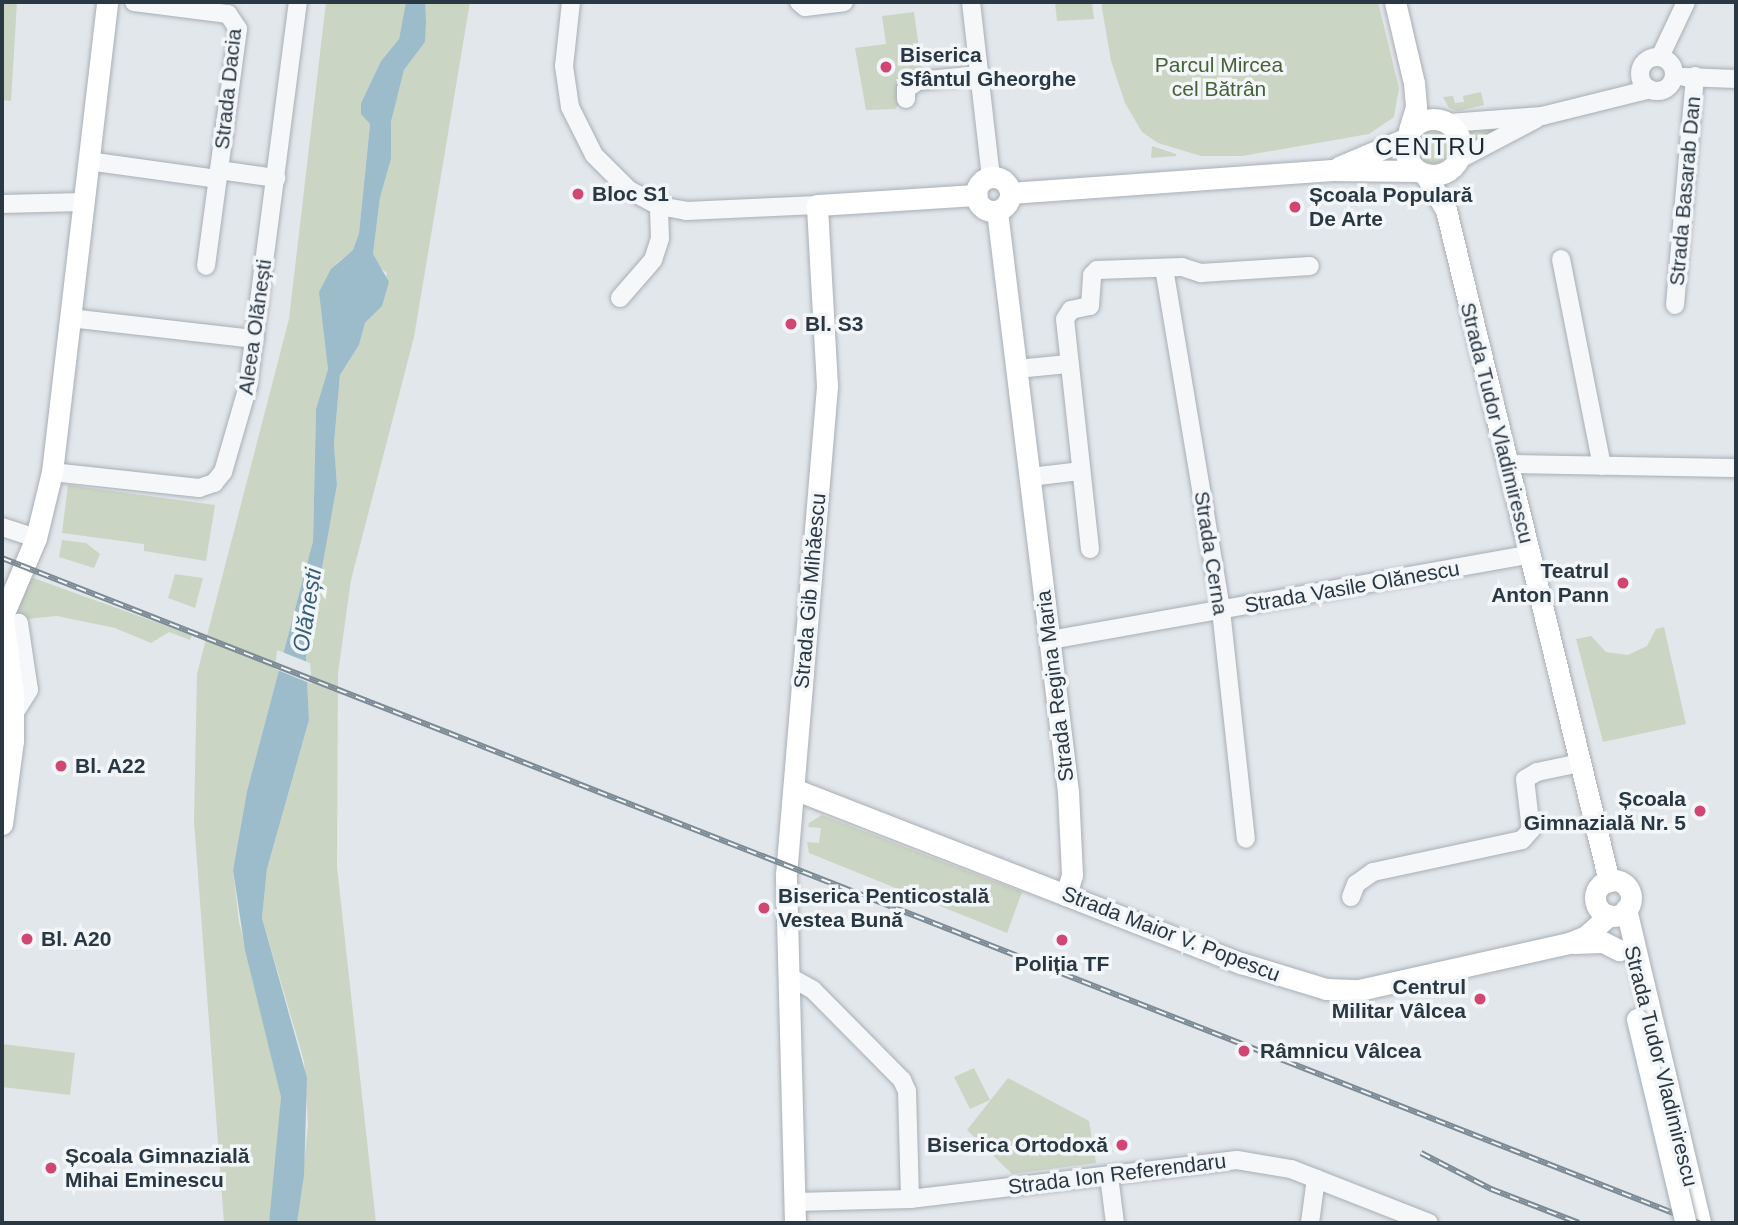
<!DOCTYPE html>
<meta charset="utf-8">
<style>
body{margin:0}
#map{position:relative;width:1738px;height:1225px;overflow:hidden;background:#e2e7eb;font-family:Helvetica,sans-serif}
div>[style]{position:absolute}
.green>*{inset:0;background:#cbd5c3}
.round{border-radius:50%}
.water>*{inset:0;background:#9dbccb}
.pier>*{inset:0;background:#e2e7eb}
.roads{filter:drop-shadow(0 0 2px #a7afb6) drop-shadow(0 0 2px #a7afb6)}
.minor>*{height:18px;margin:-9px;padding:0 9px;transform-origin:9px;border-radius:9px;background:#f5f7f9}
.minor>.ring{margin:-9px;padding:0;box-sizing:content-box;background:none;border:18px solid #f5f7f9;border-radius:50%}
.major>*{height:21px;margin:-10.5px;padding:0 10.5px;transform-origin:10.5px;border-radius:10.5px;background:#fff}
.major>.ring{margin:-10.5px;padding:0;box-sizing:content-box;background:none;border:21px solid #fff;border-radius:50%}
.rail>*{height:6px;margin-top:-3px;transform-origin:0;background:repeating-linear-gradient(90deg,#f2f6f8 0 10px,#7b8a95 0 20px);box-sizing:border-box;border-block:2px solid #7b8a95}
.bridges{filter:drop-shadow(0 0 2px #a1aeb7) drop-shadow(0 0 2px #a1aeb7)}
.major-bridge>*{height:21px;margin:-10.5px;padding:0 10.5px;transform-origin:10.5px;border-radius:10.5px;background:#fff}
.dots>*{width:19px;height:19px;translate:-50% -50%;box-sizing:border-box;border:4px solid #f2f6f8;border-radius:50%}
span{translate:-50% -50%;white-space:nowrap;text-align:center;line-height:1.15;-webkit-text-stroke:7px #f2f6f8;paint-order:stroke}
.poi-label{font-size:21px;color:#2a3844;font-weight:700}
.left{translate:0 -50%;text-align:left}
.right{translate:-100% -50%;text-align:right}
.park-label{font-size:21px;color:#466037}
.street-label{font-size:21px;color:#2a3844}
.water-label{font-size:23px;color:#335e79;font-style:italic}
.quarter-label{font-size:24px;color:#1c2934;letter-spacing:2px}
.frame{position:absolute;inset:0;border:4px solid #2a3844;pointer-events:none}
</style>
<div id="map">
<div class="green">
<div style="clip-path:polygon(2px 2px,17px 2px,11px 101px,2px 100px)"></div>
<div style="clip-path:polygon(326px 2px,406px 2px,399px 39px,381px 61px,361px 103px,361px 114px,370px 123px,359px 233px,353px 250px,336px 264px,323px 301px,328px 369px,316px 409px,313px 541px,247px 791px,233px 870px,239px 922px,277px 1068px,281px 1097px,277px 1173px,269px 1223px,224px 1223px,194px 821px,197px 674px,289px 319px)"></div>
<div style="clip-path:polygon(425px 2px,470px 2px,414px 337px,351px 580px,338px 673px,337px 867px,376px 1223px,297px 1223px,308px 1125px,304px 1061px,262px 918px,267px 869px,309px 720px,306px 658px,337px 485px,334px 444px,340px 375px,359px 345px,365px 323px,376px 312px,387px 273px,375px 264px,373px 254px,380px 198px,391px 159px,391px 122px,404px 70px,425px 42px)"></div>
<div style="clip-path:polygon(1055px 2px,1092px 2px,1094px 19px,1057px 21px)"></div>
<div style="clip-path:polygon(1101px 2px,1378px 2px,1399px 88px,1394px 117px,1369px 134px,1242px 156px,1201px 156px,1158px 143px,1142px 132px,1125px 103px,1111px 61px)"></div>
<div style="clip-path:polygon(914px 12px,923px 77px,895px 109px,866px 110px,855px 48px,886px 44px,882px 16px)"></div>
<div style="clip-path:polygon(1481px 92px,1484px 105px,1458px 111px,1449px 108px,1443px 97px,1453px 96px,1455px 103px,1464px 102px,1463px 96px)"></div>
<div style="clip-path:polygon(1514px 123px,1471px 144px,1467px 130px)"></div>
<div class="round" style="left:1415px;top:130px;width:34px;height:34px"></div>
<div style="clip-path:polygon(1152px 146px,1176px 154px,1176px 156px,1151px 158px)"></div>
<div style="clip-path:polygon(68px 485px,215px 505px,206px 561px,144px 551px,144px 544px,62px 533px)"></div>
<div style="clip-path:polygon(62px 540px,86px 543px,100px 554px,94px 568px,59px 557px)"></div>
<div style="clip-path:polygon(175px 574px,203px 578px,195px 608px,168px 598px)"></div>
<div style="clip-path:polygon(33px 578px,192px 635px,190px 640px,169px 632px,151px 643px,115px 628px,57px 616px,17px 620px,10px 606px,23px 580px)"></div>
<div style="clip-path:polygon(1664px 627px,1686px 724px,1603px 742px,1576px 639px,1591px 636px,1606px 652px,1628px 655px,1647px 646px,1656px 629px)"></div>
<div style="clip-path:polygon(822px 815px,1022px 892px,1007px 933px,809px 853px,807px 842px,819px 843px,821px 828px,808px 827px,809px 823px)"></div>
<div style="clip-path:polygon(2px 1044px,75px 1053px,70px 1095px,2px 1087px)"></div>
<div style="clip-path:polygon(974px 1068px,990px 1100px,970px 1109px,954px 1077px)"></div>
<div style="clip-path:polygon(1008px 1078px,1089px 1121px,1096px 1163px,1012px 1174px,967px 1130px)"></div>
</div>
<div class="water">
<div style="clip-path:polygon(406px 2px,425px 2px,426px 22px,425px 42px,404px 70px,391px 122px,391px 159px,380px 198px,373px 254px,389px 282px,382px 306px,365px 323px,359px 345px,340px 375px,334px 444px,337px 485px,306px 658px,309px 720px,267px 869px,262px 918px,307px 1078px,304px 1175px,297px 1223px,269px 1223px,281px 1097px,245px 950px,233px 870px,247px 791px,313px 541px,316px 409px,328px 369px,319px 292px,331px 269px,353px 250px,359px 233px,370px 124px,361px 114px,361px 103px,381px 61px,399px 39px)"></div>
</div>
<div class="pier">
<div style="clip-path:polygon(277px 650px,310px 663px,312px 684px,275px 669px)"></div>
</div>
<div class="roads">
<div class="minor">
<div style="left:134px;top:2px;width:95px;rotate:7.3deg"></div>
<div style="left:228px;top:14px;width:18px;rotate:56deg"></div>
<div style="left:238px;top:29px;width:239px;rotate:97.7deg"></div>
<div style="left:571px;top:2px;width:64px;rotate:96.2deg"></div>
<div style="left:564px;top:66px;width:41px;rotate:81.7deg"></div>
<div style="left:570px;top:107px;width:54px;rotate:63.4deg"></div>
<div style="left:594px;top:155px;width:49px;rotate:45deg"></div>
<div style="left:629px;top:190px;width:34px;rotate:28deg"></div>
<div style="left:659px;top:206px;width:27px;rotate:10deg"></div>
<div style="left:686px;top:211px;width:131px;rotate:-2.6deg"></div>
<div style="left:799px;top:2px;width:8px;rotate:40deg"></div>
<div style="left:805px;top:7px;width:39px;rotate:-7deg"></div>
<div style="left:971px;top:2px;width:177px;rotate:83.5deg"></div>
<div style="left:1660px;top:57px;width:61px;rotate:-64.7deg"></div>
<div class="ring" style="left:1640px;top:57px;width:16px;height:16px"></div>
<div style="left:1684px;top:77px;width:52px;rotate:2.2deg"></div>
<div style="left:906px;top:99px;width:10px;rotate:-90deg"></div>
<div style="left:906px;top:89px;width:14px;rotate:-34deg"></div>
<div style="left:918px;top:81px;width:62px;rotate:-5.5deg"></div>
<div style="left:1449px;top:123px;width:93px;rotate:-4.3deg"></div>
<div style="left:1542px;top:116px;width:111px;rotate:-14deg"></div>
<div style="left:1458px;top:160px;width:88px;rotate:-27.7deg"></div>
<div style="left:88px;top:161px;width:130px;rotate:7.9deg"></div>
<div style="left:219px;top:170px;width:58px;rotate:8deg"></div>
<div style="left:2px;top:204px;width:81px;rotate:-1.4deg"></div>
<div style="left:1561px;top:259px;width:211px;rotate:78.8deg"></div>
<div style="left:1164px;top:268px;width:347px;rotate:80.5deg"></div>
<div style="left:1221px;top:610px;width:230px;rotate:83.8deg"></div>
<div style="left:620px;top:298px;width:50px;rotate:-49deg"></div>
<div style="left:653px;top:260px;width:23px;rotate:-72deg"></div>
<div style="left:660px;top:238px;width:32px;rotate:-92deg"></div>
<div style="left:1675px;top:305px;width:230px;rotate:-85deg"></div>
<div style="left:70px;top:318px;width:186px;rotate:6.5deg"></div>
<div style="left:1017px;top:369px;width:51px;rotate:-5.6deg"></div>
<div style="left:1507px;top:464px;width:229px;rotate:1deg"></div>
<div style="left:52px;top:472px;width:148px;rotate:6.2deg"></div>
<div style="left:199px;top:488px;width:16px;rotate:-18deg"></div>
<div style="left:214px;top:483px;width:14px;rotate:-51deg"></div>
<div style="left:223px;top:472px;width:90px;rotate:-73.8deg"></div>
<div style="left:248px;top:386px;width:387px;rotate:-82.6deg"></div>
<div style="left:1030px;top:477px;width:50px;rotate:-6.8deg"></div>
<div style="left:2px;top:527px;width:36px;rotate:18deg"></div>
<div style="left:1090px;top:549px;width:231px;rotate:-96.2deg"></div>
<div style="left:1065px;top:319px;width:11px;rotate:-56deg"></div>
<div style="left:1071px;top:310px;width:19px;rotate:-12deg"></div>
<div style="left:1090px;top:306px;width:31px;rotate:-86deg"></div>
<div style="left:1092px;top:275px;width:7px;rotate:-45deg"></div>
<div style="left:1097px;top:270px;width:85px;rotate:-2deg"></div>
<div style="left:1182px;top:267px;width:20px;rotate:18deg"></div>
<div style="left:1201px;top:273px;width:109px;rotate:-3.7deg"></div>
<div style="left:1050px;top:640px;width:486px;rotate:-10.1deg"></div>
<div style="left:12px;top:717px;width:32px;rotate:-58deg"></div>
<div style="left:29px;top:690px;width:68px;rotate:-98.5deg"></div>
<div style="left:1351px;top:897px;width:14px;rotate:-69deg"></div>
<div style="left:1356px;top:884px;width:21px;rotate:-35deg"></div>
<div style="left:1373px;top:872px;width:152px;rotate:-12.1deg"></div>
<div style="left:1522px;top:840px;width:13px;rotate:-48deg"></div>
<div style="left:1531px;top:830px;width:51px;rotate:-96.7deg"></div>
<div style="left:1525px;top:779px;width:14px;rotate:-30deg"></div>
<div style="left:1537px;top:772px;width:44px;rotate:-11.8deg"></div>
<div style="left:790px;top:977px;width:26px;rotate:29deg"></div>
<div style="left:813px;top:990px;width:127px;rotate:45.3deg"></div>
<div style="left:902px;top:1080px;width:12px;rotate:66deg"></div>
<div style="left:907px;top:1091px;width:108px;rotate:88.4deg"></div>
<div style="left:1109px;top:1176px;width:47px;rotate:82.7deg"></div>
<div style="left:795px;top:1202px;width:115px;rotate:-1.5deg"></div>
<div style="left:910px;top:1199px;width:329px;rotate:-6.8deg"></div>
<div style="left:1237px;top:1160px;width:55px;rotate:9.5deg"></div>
<div style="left:1291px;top:1169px;width:148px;rotate:21.4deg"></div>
<div style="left:1310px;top:1223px;width:45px;rotate:-82.4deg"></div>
</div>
<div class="major">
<div style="left:1395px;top:2px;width:83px;rotate:76.8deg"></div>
<div style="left:1414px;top:83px;width:24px;rotate:85deg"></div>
<div style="left:1416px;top:107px;width:24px;rotate:107deg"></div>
<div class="ring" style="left:1405px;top:119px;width:35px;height:35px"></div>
<div style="left:1339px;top:167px;width:72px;rotate:-23deg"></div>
<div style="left:1425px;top:174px;width:42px;rotate:59.7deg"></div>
<div style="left:1446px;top:210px;width:691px;rotate:76.35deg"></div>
<div class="ring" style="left:976px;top:177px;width:13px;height:13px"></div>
<div style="left:1010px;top:193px;width:323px;rotate:-4.1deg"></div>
<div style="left:1332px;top:170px;width:85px;rotate:0.7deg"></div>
<div style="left:997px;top:211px;width:585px;rotate:83.03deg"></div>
<div style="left:1068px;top:792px;width:83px;rotate:87.2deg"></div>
<div style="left:1072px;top:875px;width:21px;rotate:107deg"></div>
<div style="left:4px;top:613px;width:82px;rotate:-66.9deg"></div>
<div style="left:36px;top:538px;width:68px;rotate:-76.4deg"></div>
<div style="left:52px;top:472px;width:473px;rotate:-83.3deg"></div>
<div style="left:794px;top:789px;width:480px;rotate:21.3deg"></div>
<div style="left:1241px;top:963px;width:89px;rotate:17deg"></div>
<div style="left:1326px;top:989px;width:33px;rotate:2deg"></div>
<div style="left:1359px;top:990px;width:215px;rotate:-12.6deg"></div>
<div style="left:1569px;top:943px;width:18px;rotate:-22deg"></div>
<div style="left:1586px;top:936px;width:31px;rotate:-42deg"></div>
<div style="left:2px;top:824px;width:84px;rotate:-82.5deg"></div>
<div style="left:13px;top:741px;width:47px;rotate:-90deg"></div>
<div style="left:13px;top:694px;width:75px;rotate:-97.7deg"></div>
<div class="ring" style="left:1595px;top:880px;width:15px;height:15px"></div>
<div style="left:1626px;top:909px;width:323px;rotate:76.7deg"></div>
<div style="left:1574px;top:943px;width:29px;rotate:-2deg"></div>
<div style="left:1603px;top:942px;width:18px;rotate:27deg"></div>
<div style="left:795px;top:1223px;width:348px;rotate:-91.5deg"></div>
<div style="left:786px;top:875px;width:491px;rotate:-85.2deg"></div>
<div style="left:827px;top:386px;width:181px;rotate:-93.2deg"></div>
<div style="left:817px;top:205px;width:160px;rotate:-3.6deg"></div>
</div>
</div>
<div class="rail">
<div style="left:2px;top:558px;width:1823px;rotate:21.4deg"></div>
<div style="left:1421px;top:1153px;width:79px;rotate:27.2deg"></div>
<div style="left:1491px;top:1189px;width:94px;rotate:21.1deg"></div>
</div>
<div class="bridges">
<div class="major-bridge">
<div style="left:1637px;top:1019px;width:207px;rotate:76.6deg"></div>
</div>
</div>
<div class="dots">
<div style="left:886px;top:67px;background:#d14673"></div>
<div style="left:578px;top:194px;background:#d14673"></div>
<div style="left:1295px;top:207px;background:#d14673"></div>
<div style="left:791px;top:324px;background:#d14673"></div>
<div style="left:1623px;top:583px;background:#d14673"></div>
<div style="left:61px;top:766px;background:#d14673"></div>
<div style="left:1700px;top:811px;background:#d14673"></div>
<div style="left:764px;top:908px;background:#d14673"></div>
<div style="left:27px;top:939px;background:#d14673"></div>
<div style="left:1062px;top:940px;background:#d14673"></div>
<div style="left:1480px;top:999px;background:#d14673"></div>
<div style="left:1244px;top:1051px;background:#d14673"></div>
<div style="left:1122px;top:1145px;background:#d14673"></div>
<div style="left:51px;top:1168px;background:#d14673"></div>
</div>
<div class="poi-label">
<span class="left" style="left:900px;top:67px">Biserica<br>Sfântul Gheorghe</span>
<span class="left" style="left:592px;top:194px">Bloc S1</span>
<span class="left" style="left:1309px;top:207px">Școala Populară<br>De Arte</span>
<span class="left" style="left:805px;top:324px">Bl. S3</span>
<span class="right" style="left:1609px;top:583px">Teatrul<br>Anton Pann</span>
<span class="left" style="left:75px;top:766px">Bl. A22</span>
<span class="right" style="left:1686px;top:811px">Școala<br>Gimnazială Nr. 5</span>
<span class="left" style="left:778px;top:908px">Biserica Penticostală<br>Vestea Bună</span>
<span class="left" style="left:41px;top:939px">Bl. A20</span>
<span style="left:1062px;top:964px">Poliția TF</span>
<span class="right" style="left:1466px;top:999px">Centrul<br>Militar Vâlcea</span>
<span class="left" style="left:1260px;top:1051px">Râmnicu Vâlcea</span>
<span class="right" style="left:1108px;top:1145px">Biserica Ortodoxă</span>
<span class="left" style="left:65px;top:1168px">Școala Gimnazială<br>Mihai Eminescu</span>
</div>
<div class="park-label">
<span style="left:1219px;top:77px">Parcul Mircea<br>cel Bătrân</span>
</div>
<div class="street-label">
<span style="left:228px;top:89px;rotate:-84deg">Strada Dacia</span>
<span style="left:1685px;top:191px;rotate:-85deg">Strada Basarab Dan</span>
<span style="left:255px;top:327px;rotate:-82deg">Aleea Olănești</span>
<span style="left:1497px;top:423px;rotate:76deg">Strada Tudor Vladimirescu</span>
<span style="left:1211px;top:553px;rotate:81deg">Strada Cerna</span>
<span style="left:1352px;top:587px;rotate:-10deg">Strada Vasile Olănescu</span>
<span style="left:810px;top:591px;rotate:-85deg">Strada Gib Mihăescu</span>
<span style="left:1055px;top:686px;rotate:-97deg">Strada Regina Maria</span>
<span style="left:1171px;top:934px;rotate:21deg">Strada Maior V. Popescu</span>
<span style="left:1661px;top:1066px;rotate:76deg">Strada Tudor Vladimirescu</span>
<span style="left:1117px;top:1174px;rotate:-7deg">Strada Ion Referendaru</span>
</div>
<div class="water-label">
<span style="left:307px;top:610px;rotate:-81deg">Olănești</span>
</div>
<div class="quarter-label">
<span style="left:1431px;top:147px">CENTRU</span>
</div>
<div class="frame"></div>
</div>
